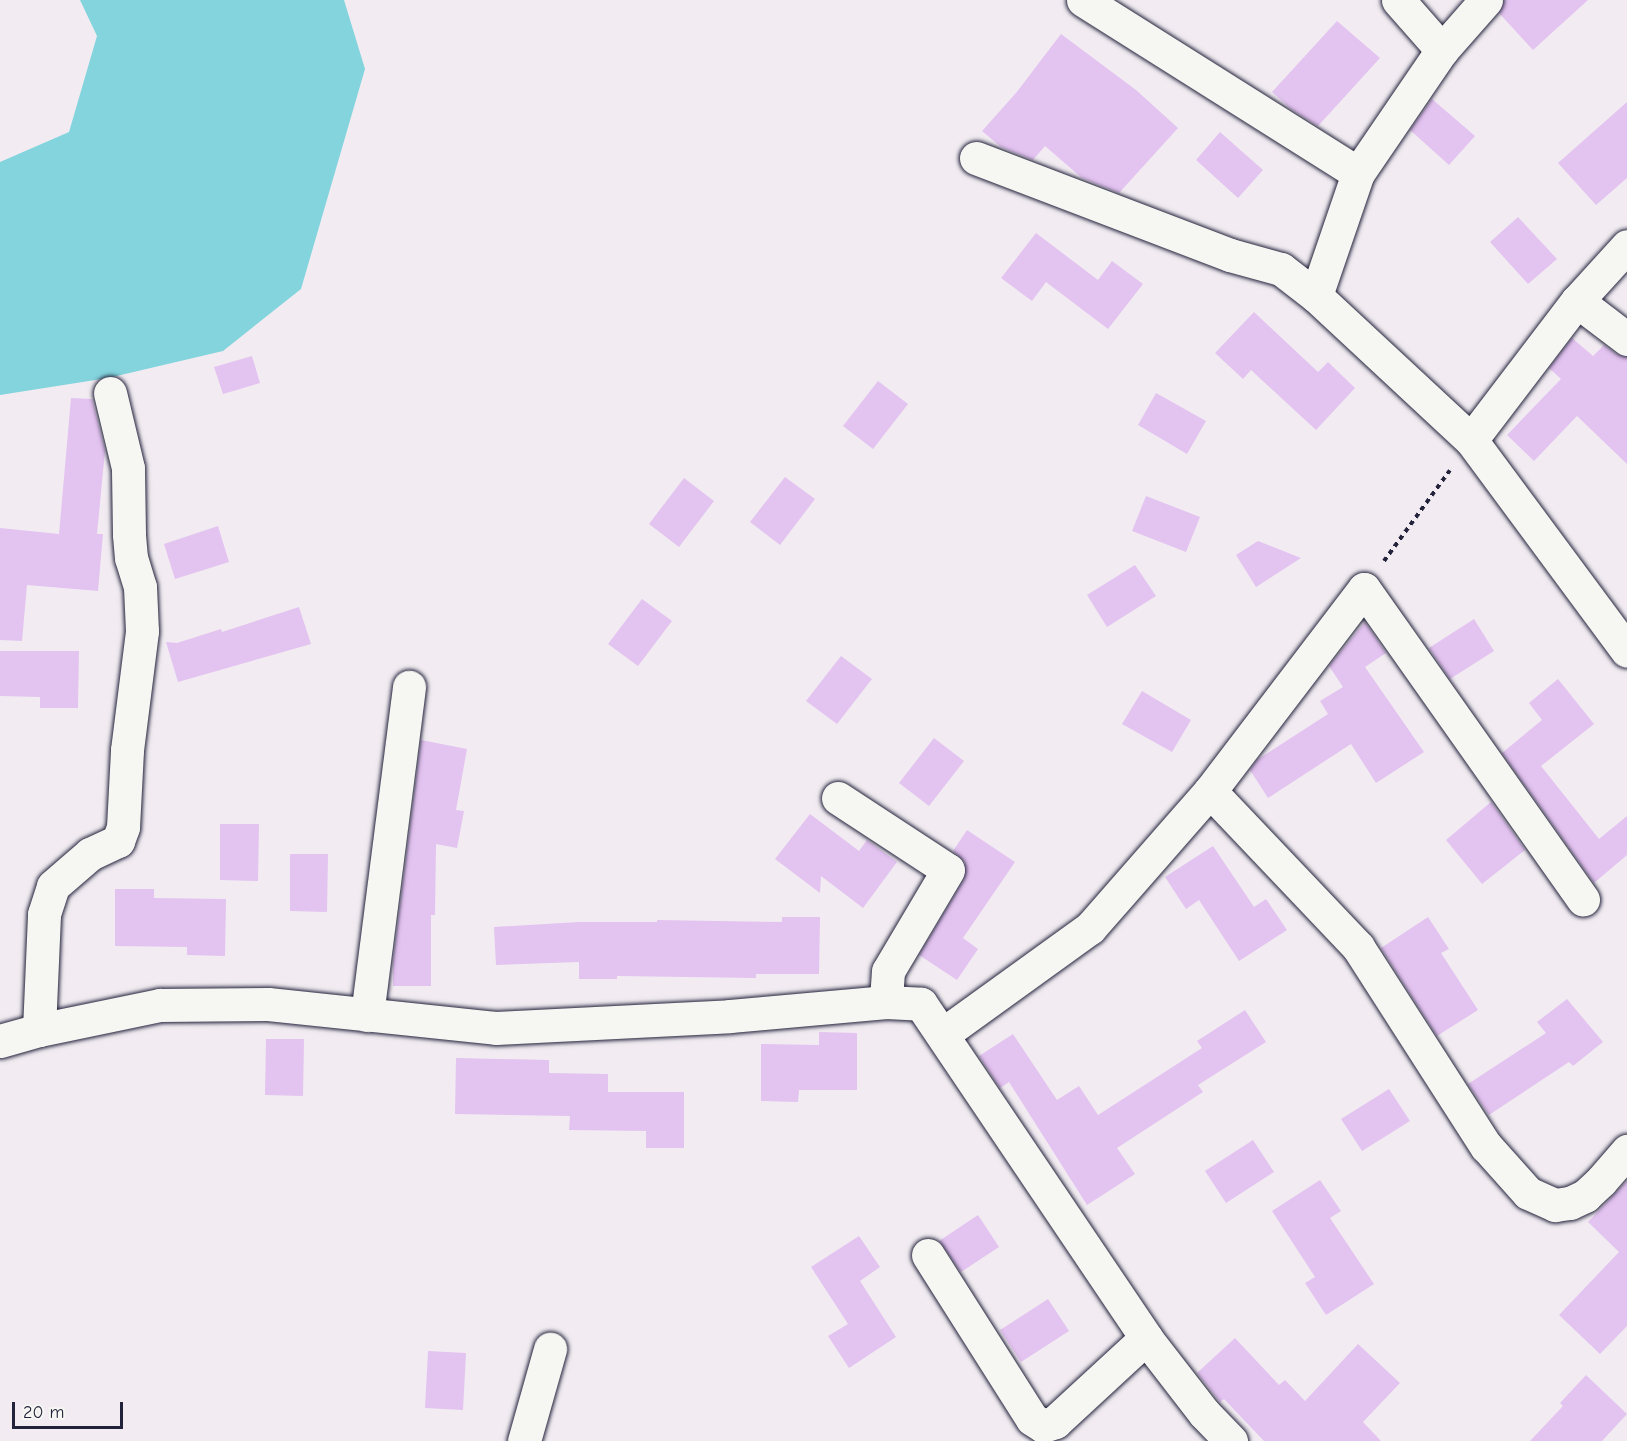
<!DOCTYPE html>
<style>
body{margin:0}
#map{position:relative;width:1627px;height:1441px;overflow:hidden;background:#f2ecf2;font-family:"Comic Neue",sans-serif}
div>[style]{position:absolute}
.water>*{inset:0;background:#83d4dd}
.building>*{inset:0;background:#e3c3f0}
.path>*{height:4px;margin-top:-2px;transform-origin:0;background:repeating-linear-gradient(90deg,#22223b 0 4.5px,transparent 0 9px)}
.roads{filter:drop-shadow(0 0 2px #22223b) drop-shadow(0 0 2px #22223b)}
.minor>*{height:33px;margin:-16.5px;padding:0 16.5px;transform-origin:16.5px;border-radius:16.5px;background:#f6f6f2}
.tertiary>*{height:33px;margin:-16.5px;padding:0 16.5px;transform-origin:16.5px;border-radius:16.5px;background:#f6f6f2}
span{translate:-50% -50%;white-space:nowrap;text-align:center;line-height:1.15;-webkit-text-stroke:5px #f6f6f2;paint-order:stroke}
.scale{position:absolute;left:12px;top:1402px;width:111px;height:27px;box-sizing:border-box;border:3px solid #22223b;border-top:0;padding-left:8px;font-size:18px;line-height:21px;white-space:nowrap;color:#22223b;-webkit-text-stroke:4px #f6f6f2;paint-order:stroke}
</style>
<div id="map">
<div class="water">
<div style="clip-path:polygon(80px 0,344px 0,365px 69px,301px 289px,223px 351px,108px 378px,0 395px,0 162px,69px 132px,97px 36px)"></div>
</div>
<div class="building">
<div style="clip-path:polygon(1504px 0,1588px 0,1533px 50px,1499px 13px)"></div>
<div style="clip-path:polygon(1337px 21px,1380px 58px,1318px 126px,1291px 109px,1272px 92px)"></div>
<div style="clip-path:polygon(1061px 34px,1136px 90px,1178px 128px,1119px 193px,1082px 178px,1045px 146px,1033px 160px,1001px 147px,982px 131px,1016px 93px)"></div>
<div style="clip-path:polygon(1432px 99px,1475px 136px,1449px 165px,1410px 130px)"></div>
<div style="clip-path:polygon(1627px 102px,1627px 178px,1596px 205px,1558px 163px)"></div>
<div style="clip-path:polygon(1220px 132px,1263px 170px,1238px 198px,1196px 160px)"></div>
<div style="clip-path:polygon(1518px 217px,1557px 259px,1528px 284px,1490px 242px)"></div>
<div style="clip-path:polygon(1036px 233px,1098px 280px,1112px 261px,1143px 284px,1108px 329px,1046px 282px,1032px 301px,1001px 278px)"></div>
<div style="clip-path:polygon(1254px 312px,1318px 372px,1328px 362px,1355px 388px,1316px 430px,1251px 370px,1243px 379px,1215px 353px)"></div>
<div style="clip-path:polygon(1572px 338px,1593px 356px,1604px 345px,1616px 354px,1627px 357px,1627px 464px,1577px 416px,1534px 461px,1507px 435px,1561px 379px,1549px 368px)"></div>
<div style="clip-path:polygon(252px 356px,260px 383px,223px 394px,214px 367px)"></div>
<div style="clip-path:polygon(878px 381px,908px 404px,873px 449px,843px 426px)"></div>
<div style="clip-path:polygon(1156px 393px,1206px 421px,1187px 454px,1138px 425px)"></div>
<div style="clip-path:polygon(71px 398px,92px 399px,105px 451px,97px 534px,103px 534px,98px 591px,27px 585px,22px 641px,0 640px,0 528px,59px 534px)"></div>
<div style="clip-path:polygon(785px 477px,815px 499px,780px 545px,750px 522px)"></div>
<div style="clip-path:polygon(684px 478px,714px 501px,679px 547px,649px 524px)"></div>
<div style="clip-path:polygon(1146px 496px,1200px 517px,1186px 552px,1132px 531px)"></div>
<div style="clip-path:polygon(218px 526px,229px 562px,175px 579px,164px 544px)"></div>
<div style="clip-path:polygon(1258px 541px,1301px 558px,1256px 587px,1236px 555px)"></div>
<div style="clip-path:polygon(1135px 565px,1156px 596px,1107px 627px,1087px 595px)"></div>
<div style="clip-path:polygon(642px 599px,672px 621px,638px 666px,608px 644px)"></div>
<div style="clip-path:polygon(299px 607px,311px 644px,178px 682px,166px 642px,177px 643px,221px 629px,222px 632px)"></div>
<div style="clip-path:polygon(1474px 619px,1494px 651px,1450px 679px,1429px 648px)"></div>
<div style="clip-path:polygon(1365px 622px,1386px 653px,1365px 667px,1424px 752px,1376px 783px,1351px 744px,1268px 798px,1250px 770px,1257px 760px,1328px 714px,1320px 701px,1343px 687px,1329px 666px)"></div>
<div style="clip-path:polygon(0 651px,79px 651px,78px 708px,40px 708px,40px 697px,0 696px)"></div>
<div style="clip-path:polygon(841px 656px,872px 679px,837px 724px,806px 701px)"></div>
<div style="clip-path:polygon(1558px 679px,1594px 724px,1541px 766px,1599px 839px,1627px 816px,1627px 855px,1594px 883px,1502px 753px,1542px 720px,1529px 703px)"></div>
<div style="clip-path:polygon(1142px 691px,1191px 720px,1172px 752px,1122px 724px)"></div>
<div style="clip-path:polygon(934px 738px,964px 761px,929px 806px,899px 783px)"></div>
<div style="clip-path:polygon(421px 740px,467px 749px,456px 810px,464px 811px,457px 848px,436px 844px,435px 915px,431px 915px,431px 986px,393px 986px,393px 961px)"></div>
<div style="clip-path:polygon(1491px 802px,1525px 850px,1482px 884px,1446px 840px)"></div>
<div style="clip-path:polygon(810px 814px,859px 851px,867px 840px,897px 862px,863px 908px,821px 876px,820px 893px,775px 859px)"></div>
<div style="clip-path:polygon(220px 824px,259px 824px,258px 881px,220px 880px)"></div>
<div style="clip-path:polygon(967px 830px,1015px 862px,963px 938px,978px 949px,957px 980px,919px 955px,964px 879px,965px 862px,953px 851px)"></div>
<div style="clip-path:polygon(1213px 846px,1254px 907px,1266px 899px,1287px 930px,1239px 961px,1199px 900px,1186px 909px,1165px 877px)"></div>
<div style="clip-path:polygon(290px 854px,328px 854px,327px 912px,290px 911px)"></div>
<div style="clip-path:polygon(115px 889px,154px 889px,154px 898px,226px 899px,225px 956px,187px 955px,187px 947px,115px 946px)"></div>
<div style="clip-path:polygon(782px 917px,820px 917px,819px 974px,756px 974px,756px 978px,617px 976px,617px 979px,579px 979px,579px 962px,496px 965px,494px 927px,579px 922px,657px 922px,657px 920px,782px 922px)"></div>
<div style="clip-path:polygon(1428px 917px,1449px 949px,1441px 953px,1478px 1010px,1437px 1036px,1381px 948px)"></div>
<div style="clip-path:polygon(1567px 999px,1603px 1042px,1573px 1066px,1569px 1062px,1489px 1115px,1468px 1084px,1546px 1033px,1537px 1022px)"></div>
<div style="clip-path:polygon(1245px 1010px,1266px 1042px,1198px 1085px,1203px 1092px,1117px 1148px,1135px 1174px,1087px 1205px,1009px 1082px,1000px 1088px,979px 1056px,1013px 1034px,1057px 1100px,1079px 1086px,1098px 1115px,1202px 1048px,1197px 1041px)"></div>
<div style="clip-path:polygon(819px 1032px,857px 1033px,857px 1090px,799px 1090px,798px 1102px,761px 1101px,761px 1044px,819px 1045px)"></div>
<div style="clip-path:polygon(266px 1039px,304px 1039px,303px 1096px,265px 1095px)"></div>
<div style="clip-path:polygon(456px 1058px,549px 1060px,549px 1073px,608px 1074px,608px 1092px,684px 1092px,684px 1148px,646px 1148px,646px 1131px,569px 1130px,570px 1116px,455px 1114px)"></div>
<div style="clip-path:polygon(1389px 1089px,1410px 1121px,1362px 1151px,1341px 1119px)"></div>
<div style="clip-path:polygon(1253px 1140px,1274px 1172px,1226px 1203px,1205px 1171px)"></div>
<div style="clip-path:polygon(1320px 1180px,1341px 1211px,1330px 1218px,1374px 1284px,1326px 1315px,1305px 1283px,1315px 1277px,1272px 1211px)"></div>
<div style="clip-path:polygon(1627px 1181px,1627px 1326px,1600px 1354px,1559px 1315px,1619px 1252px,1588px 1222px)"></div>
<div style="clip-path:polygon(978px 1215px,999px 1247px,961px 1272px,939px 1241px)"></div>
<div style="clip-path:polygon(859px 1236px,880px 1267px,860px 1281px,896px 1337px,849px 1368px,828px 1336px,848px 1324px,811px 1267px)"></div>
<div style="clip-path:polygon(1048px 1299px,1069px 1331px,1021px 1362px,1000px 1330px)"></div>
<div style="clip-path:polygon(1235px 1338px,1279px 1385px,1285px 1380px,1305px 1401px,1358px 1344px,1400px 1383px,1363px 1422px,1381px 1441px,1264px 1441px,1224px 1399px,1220px 1402px,1197px 1373px)"></div>
<div style="clip-path:polygon(428px 1351px,466px 1353px,463px 1410px,425px 1408px)"></div>
<div style="clip-path:polygon(1586px 1375px,1627px 1414px,1602px 1441px,1530px 1441px,1563px 1406px,1560px 1403px)"></div>
</div>
<div class="path">
<div style="left:1384px;top:561px;width:112px;rotate:-54deg"></div>
</div>
<div class="roads">
<div class="minor">
<div style="left:1083px;top:0;width:325px;rotate:32.2deg"></div>
<div style="left:1398px;top:0;width:67px;rotate:48.7deg"></div>
<div style="left:976px;top:158px;width:272px;rotate:20.9deg"></div>
<div style="left:1230px;top:255px;width:53px;rotate:15.4deg"></div>
<div style="left:1281px;top:269px;width:44px;rotate:37.6deg"></div>
<div style="left:1577px;top:301px;width:63px;rotate:37.2deg"></div>
<div style="left:1471px;top:440px;width:175px;rotate:-52.7deg"></div>
<div style="left:1577px;top:301px;width:74px;rotate:-47.7deg"></div>
<div style="left:1210px;top:791px;width:215px;rotate:46.5deg"></div>
<div style="left:1358px;top:947px;width:237px;rotate:57.3deg"></div>
<div style="left:1486px;top:1146px;width:63px;rotate:48.2deg"></div>
<div style="left:1528px;top:1193px;width:30px;rotate:24deg"></div>
<div style="left:1555px;top:1205px;width:15px;rotate:-8deg"></div>
<div style="left:1570px;top:1203px;width:17px;rotate:-25deg"></div>
<div style="left:1585px;top:1196px;width:22px;rotate:-43deg"></div>
<div style="left:1601px;top:1181px;width:40px;rotate:-49deg"></div>
<div style="left:838px;top:798px;width:131px;rotate:33.2deg"></div>
<div style="left:948px;top:870px;width:117px;rotate:120.7deg"></div>
<div style="left:888px;top:971px;width:31px;rotate:94deg"></div>
<div style="left:367px;top:1015px;width:331px;rotate:-82.7deg"></div>
<div style="left:39px;top:1030px;width:116px;rotate:-87.5deg"></div>
<div style="left:44px;top:914px;width:29px;rotate:-72deg"></div>
<div style="left:53px;top:886px;width:49px;rotate:-40.9deg"></div>
<div style="left:90px;top:854px;width:31px;rotate:-25deg"></div>
<div style="left:118px;top:841px;width:15px;rotate:-70deg"></div>
<div style="left:123px;top:827px;width:77px;rotate:-87deg"></div>
<div style="left:127px;top:750px;width:120px;rotate:-82.8deg"></div>
<div style="left:142px;top:631px;width:44px;rotate:-92.6deg"></div>
<div style="left:140px;top:587px;width:30px;rotate:-107deg"></div>
<div style="left:131px;top:558px;width:24px;rotate:-95deg"></div>
<div style="left:129px;top:534px;width:66px;rotate:-90.9deg"></div>
<div style="left:128px;top:468px;width:77px;rotate:-103.5deg"></div>
<div style="left:943px;top:1034px;width:181px;rotate:-35.8deg"></div>
<div style="left:1090px;top:928px;width:182px;rotate:-48.8deg"></div>
<div style="left:1210px;top:791px;width:254px;rotate:-52.7deg"></div>
<div style="left:1364px;top:589px;width:380px;rotate:54.8deg"></div>
<div style="left:928px;top:1255px;width:194px;rotate:57.6deg"></div>
<div style="left:1032px;top:1419px;width:13px;rotate:32deg"></div>
<div style="left:1043px;top:1426px;width:13px;rotate:-18deg"></div>
<div style="left:1055px;top:1422px;width:124px;rotate:-42.7deg"></div>
<div style="left:524px;top:1441px;width:96px;rotate:-74.2deg"></div>
</div>
<div class="tertiary">
<div style="left:1486px;top:0;width:67px;rotate:131.3deg"></div>
<div style="left:1442px;top:50px;width:149px;rotate:124.3deg"></div>
<div style="left:1358px;top:173px;width:130px;rotate:108.9deg"></div>
<div style="left:1316px;top:296px;width:212px;rotate:42.9deg"></div>
<div style="left:1471px;top:440px;width:262px;rotate:53.5deg"></div>
<div style="left:0;top:1041px;width:41px;rotate:-15.8deg"></div>
<div style="left:39px;top:1030px;width:124px;rotate:-11.7deg"></div>
<div style="left:160px;top:1005px;width:108px;rotate:-0.5deg"></div>
<div style="left:268px;top:1004px;width:229px;rotate:6deg"></div>
<div style="left:496px;top:1028px;width:234px;rotate:-2.9deg"></div>
<div style="left:730px;top:1016px;width:157px;rotate:-5.1deg"></div>
<div style="left:886px;top:1002px;width:35px;rotate:3deg"></div>
<div style="left:921px;top:1004px;width:403px;rotate:56deg"></div>
<div style="left:1146px;top:1338px;width:95px;rotate:52.3deg"></div>
<div style="left:1204px;top:1413px;width:39px;rotate:46deg"></div>
</div>
</div>
<div class="scale">20 m</div>
</div>
